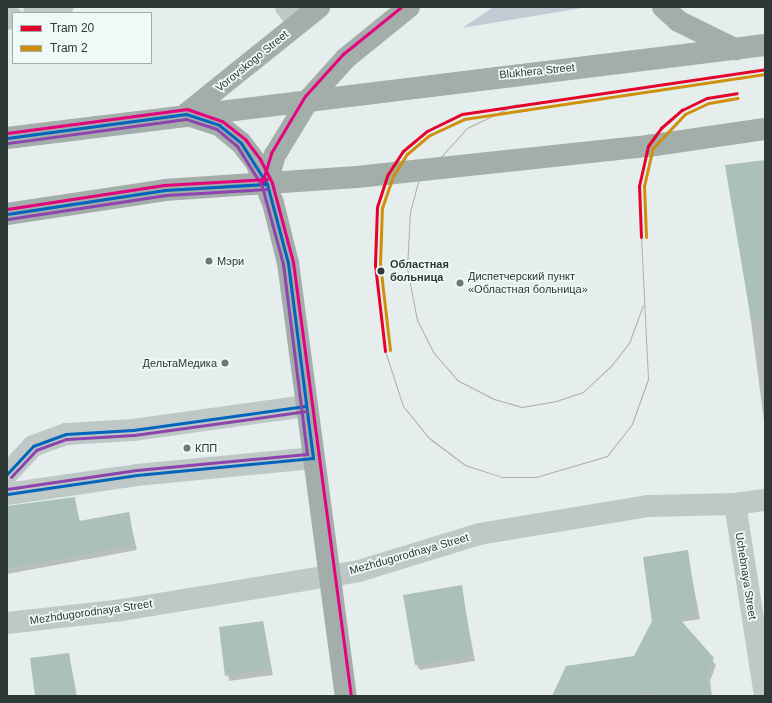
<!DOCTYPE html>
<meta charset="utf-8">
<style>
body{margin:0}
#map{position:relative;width:772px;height:703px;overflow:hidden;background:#e6eeed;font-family:Helvetica,sans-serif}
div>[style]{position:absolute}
.green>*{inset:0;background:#c2cad4}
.shadow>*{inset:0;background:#0003}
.building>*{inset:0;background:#aac0b8}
.minor>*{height:22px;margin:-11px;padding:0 11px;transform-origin:11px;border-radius:11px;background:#bec8c6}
.major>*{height:22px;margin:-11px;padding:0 11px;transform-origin:11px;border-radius:11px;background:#a3adaa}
.tram>*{height:1px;margin:-0.5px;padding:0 0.5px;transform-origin:0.5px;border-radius:0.5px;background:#a9afae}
.bus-1>*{height:3px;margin:-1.5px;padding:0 1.5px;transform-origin:1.5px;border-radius:1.5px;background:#0065bd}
.bus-2>*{height:3px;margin:-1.5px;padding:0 1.5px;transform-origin:1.5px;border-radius:1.5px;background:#8e44ad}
.bus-3>*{height:3px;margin:-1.5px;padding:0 1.5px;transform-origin:1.5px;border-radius:1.5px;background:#e5007d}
.tram-1>*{height:3px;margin:-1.5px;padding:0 1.5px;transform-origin:1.5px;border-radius:1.5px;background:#e4002b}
.tram-2>*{height:3px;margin:-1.5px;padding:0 1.5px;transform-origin:1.5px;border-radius:1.5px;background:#ce900b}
.dots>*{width:11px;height:11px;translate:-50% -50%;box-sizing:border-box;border:2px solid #eff9f8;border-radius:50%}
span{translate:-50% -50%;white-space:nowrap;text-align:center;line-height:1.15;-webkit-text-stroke:3.5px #eff9f8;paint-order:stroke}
.street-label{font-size:11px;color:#2c3935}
.poi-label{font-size:11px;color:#2c3935}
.left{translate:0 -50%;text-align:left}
.right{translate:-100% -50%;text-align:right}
.stop-label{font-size:11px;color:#2c3935;font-weight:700}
.frame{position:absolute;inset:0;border:8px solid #2c3935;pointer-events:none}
.legend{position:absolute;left:12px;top:12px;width:140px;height:52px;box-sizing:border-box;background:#eff9f8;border:1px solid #a1acaa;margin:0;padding:5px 7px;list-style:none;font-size:12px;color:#2c3935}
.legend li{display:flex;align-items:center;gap:8px;height:20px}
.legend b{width:20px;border:1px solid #a1acaa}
</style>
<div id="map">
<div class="green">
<div style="clip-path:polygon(494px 7px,588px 7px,462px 28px)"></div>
</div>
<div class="shadow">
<div style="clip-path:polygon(765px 161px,765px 429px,748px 298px)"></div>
<div style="clip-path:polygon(74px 498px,80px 522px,128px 513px,137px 550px,7px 574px,7px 509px)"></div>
<div style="clip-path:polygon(687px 551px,700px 619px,681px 622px,716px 665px,710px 681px,712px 696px,564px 696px,635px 657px)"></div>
<div style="clip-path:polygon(461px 586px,475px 661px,420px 670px,416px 664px)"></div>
<div style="clip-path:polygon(263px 622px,273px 675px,229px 681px,220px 628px)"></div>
<div style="clip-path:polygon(69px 654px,77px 696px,36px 696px)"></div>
</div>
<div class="building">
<div style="clip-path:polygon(765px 160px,765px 318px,751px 320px,725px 165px)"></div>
<div style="clip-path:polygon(75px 497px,79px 521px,129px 512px,135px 545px,7px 568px,7px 506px)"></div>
<div style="clip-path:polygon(688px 550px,697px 614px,678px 617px,714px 658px,707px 675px,710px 696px,656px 696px,655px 692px,629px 696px,552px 696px,566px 666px,634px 656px,652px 621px,643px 557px)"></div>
<div style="clip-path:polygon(462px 585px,472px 656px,415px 665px,403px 595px)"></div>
<div style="clip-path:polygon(263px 621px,271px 669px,225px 676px,219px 627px)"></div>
<div style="clip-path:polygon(69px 653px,75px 696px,35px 696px,30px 658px)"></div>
</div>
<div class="minor">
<div style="left:286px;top:7px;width:21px;rotate:51deg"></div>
<div style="left:34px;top:13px;width:29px;rotate:-12deg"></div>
<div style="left:7px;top:19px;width:6px;rotate:-9deg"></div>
<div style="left:7px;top:474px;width:38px;rotate:-47deg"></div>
<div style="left:33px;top:446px;width:35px;rotate:-20deg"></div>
<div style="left:66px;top:434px;width:67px;rotate:-3.4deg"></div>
<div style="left:133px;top:430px;width:174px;rotate:-7.9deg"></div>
<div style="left:7px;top:494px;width:131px;rotate:-8.3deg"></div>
<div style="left:137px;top:475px;width:177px;rotate:-5.5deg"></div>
<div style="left:735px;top:504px;width:193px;rotate:81.1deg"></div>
<div style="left:7px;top:623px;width:116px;rotate:-6.4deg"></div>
<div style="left:122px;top:610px;width:240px;rotate:-9.3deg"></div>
<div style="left:359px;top:571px;width:126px;rotate:-17.1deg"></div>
<div style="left:479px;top:534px;width:172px;rotate:-9.4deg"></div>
<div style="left:649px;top:506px;width:86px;rotate:-1.3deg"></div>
<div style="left:735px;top:504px;width:30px;rotate:-8deg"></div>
</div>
<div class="major">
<div style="left:663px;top:7px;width:21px;rotate:43deg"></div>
<div style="left:678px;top:21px;width:64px;rotate:26.2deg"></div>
<div style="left:186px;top:114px;width:171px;rotate:-38.8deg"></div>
<div style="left:191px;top:116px;width:29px;rotate:18deg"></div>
<div style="left:219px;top:125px;width:28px;rotate:39deg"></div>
<div style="left:241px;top:143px;width:24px;rotate:52deg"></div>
<div style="left:256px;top:162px;width:44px;rotate:67.5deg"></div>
<div style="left:273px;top:203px;width:62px;rotate:76deg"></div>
<div style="left:288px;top:263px;width:437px;rotate:82.4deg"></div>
<div style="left:7px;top:138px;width:764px;rotate:-6.99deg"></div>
<div style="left:267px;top:184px;width:30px;rotate:-75deg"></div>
<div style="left:275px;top:155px;width:66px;rotate:-58.7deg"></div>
<div style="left:309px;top:99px;width:55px;rotate:-47.9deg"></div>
<div style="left:346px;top:58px;width:81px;rotate:-39deg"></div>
<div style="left:7px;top:214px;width:160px;rotate:-8.6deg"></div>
<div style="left:165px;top:190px;width:192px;rotate:-3.9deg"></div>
<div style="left:357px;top:177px;width:293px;rotate:-6.1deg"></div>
<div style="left:648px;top:146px;width:118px;rotate:-8.3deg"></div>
</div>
<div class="tram">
<div style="left:517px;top:104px;width:55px;rotate:154.4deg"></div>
<div style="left:467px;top:128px;width:73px;rotate:132.2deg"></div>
<div style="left:418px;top:182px;width:30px;rotate:105deg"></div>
<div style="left:410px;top:211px;width:57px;rotate:93deg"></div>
<div style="left:407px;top:268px;width:53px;rotate:79.1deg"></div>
<div style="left:417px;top:320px;width:36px;rotate:63deg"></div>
<div style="left:433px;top:352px;width:37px;rotate:49deg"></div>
<div style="left:457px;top:380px;width:42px;rotate:27.2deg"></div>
<div style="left:494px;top:399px;width:29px;rotate:16deg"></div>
<div style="left:522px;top:407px;width:35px;rotate:-10deg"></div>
<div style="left:556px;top:401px;width:28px;rotate:-18deg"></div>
<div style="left:583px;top:392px;width:38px;rotate:-43deg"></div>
<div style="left:611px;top:366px;width:29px;rotate:-52deg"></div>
<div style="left:629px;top:343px;width:40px;rotate:-69.8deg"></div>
<div style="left:385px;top:351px;width:58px;rotate:71.9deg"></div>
<div style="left:403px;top:406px;width:41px;rotate:50.9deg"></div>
<div style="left:429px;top:438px;width:45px;rotate:36.9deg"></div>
<div style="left:465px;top:465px;width:40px;rotate:18deg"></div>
<div style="left:503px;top:477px;width:33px"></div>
<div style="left:536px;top:477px;width:74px;rotate:-16.5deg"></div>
<div style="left:607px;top:456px;width:41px;rotate:-52deg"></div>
<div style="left:632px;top:424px;width:48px;rotate:-70.4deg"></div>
<div style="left:648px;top:379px;width:142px;rotate:-92.8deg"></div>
</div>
<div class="bus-1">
<div style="left:7px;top:138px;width:181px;rotate:-7.6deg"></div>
<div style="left:186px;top:114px;width:35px;rotate:18deg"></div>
<div style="left:219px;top:125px;width:28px;rotate:39deg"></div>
<div style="left:241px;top:143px;width:49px;rotate:57.6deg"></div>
<div style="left:267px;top:184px;width:82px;rotate:75.1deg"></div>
<div style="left:288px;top:263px;width:197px;rotate:82.7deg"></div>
<div style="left:313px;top:458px;width:177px;rotate:174.5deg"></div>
<div style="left:137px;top:475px;width:131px;rotate:171.7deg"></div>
<div style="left:7px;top:214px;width:160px;rotate:-8.6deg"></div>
<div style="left:165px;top:190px;width:102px;rotate:-3.4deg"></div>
<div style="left:7px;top:474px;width:38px;rotate:-47deg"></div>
<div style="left:33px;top:446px;width:35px;rotate:-20deg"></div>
<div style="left:66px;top:434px;width:67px;rotate:-3.4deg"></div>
<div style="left:133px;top:430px;width:174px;rotate:-7.9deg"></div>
</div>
<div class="bus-2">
<div style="left:8px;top:219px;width:160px;rotate:-8.6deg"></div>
<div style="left:166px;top:195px;width:101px;rotate:-3.4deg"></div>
<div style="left:11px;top:477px;width:37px;rotate:-47deg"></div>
<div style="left:36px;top:450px;width:33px;rotate:-20deg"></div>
<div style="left:67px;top:439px;width:67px;rotate:-3.4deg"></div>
<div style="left:134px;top:435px;width:174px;rotate:-7.9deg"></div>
<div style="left:7px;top:489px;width:131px;rotate:-8.3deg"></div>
<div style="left:137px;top:470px;width:171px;rotate:-5.4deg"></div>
<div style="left:307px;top:454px;width:192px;rotate:-97.2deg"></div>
<div style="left:283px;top:264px;width:81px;rotate:-105.1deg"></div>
<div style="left:262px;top:186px;width:47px;rotate:-122deg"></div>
<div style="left:237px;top:146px;width:26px;rotate:-140deg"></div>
<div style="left:217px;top:129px;width:33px;rotate:-162deg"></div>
<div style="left:186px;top:119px;width:180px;rotate:172.3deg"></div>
</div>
<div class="bus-3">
<div style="left:7px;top:133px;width:182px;rotate:-7.6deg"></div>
<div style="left:187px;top:109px;width:37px;rotate:19deg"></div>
<div style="left:222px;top:121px;width:29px;rotate:38deg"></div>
<div style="left:245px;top:139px;width:25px;rotate:53deg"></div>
<div style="left:260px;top:159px;width:27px;rotate:63deg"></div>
<div style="left:272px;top:183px;width:82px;rotate:75.1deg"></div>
<div style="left:293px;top:262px;width:437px;rotate:82.4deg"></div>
<div style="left:262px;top:183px;width:31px;rotate:-73deg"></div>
<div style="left:271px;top:153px;width:66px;rotate:-59.2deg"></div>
<div style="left:305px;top:96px;width:57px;rotate:-47.9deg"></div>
<div style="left:343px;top:54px;width:75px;rotate:-39deg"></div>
<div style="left:7px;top:209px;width:159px;rotate:-8.7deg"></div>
<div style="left:164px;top:185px;width:103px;rotate:-3.3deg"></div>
</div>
<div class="tram-1">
<div style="left:641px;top:237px;width:51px;rotate:-92.2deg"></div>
<div style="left:639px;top:186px;width:41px;rotate:-77.3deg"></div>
<div style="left:648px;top:146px;width:22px;rotate:-54deg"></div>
<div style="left:661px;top:128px;width:28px;rotate:-41deg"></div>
<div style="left:682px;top:110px;width:28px;rotate:-26deg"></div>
<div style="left:707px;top:98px;width:30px;rotate:-9deg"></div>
<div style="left:385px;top:351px;width:88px;rotate:-96.6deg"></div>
<div style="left:375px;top:264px;width:57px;rotate:-88deg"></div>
<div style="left:377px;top:207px;width:35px;rotate:-72deg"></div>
<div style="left:388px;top:174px;width:27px;rotate:-57deg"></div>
<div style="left:403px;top:151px;width:31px;rotate:-40deg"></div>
<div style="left:427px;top:131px;width:39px;rotate:-26deg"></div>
<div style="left:462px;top:114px;width:306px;rotate:-8.4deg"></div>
</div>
<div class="tram-2">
<div style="left:646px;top:237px;width:51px;rotate:-92.2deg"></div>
<div style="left:644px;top:186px;width:39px;rotate:-77deg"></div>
<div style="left:653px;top:148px;width:47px;rotate:-46.7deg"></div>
<div style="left:685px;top:114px;width:26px;rotate:-25deg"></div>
<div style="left:709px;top:103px;width:29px;rotate:-10deg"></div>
<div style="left:390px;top:350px;width:87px;rotate:-96.6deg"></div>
<div style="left:380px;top:264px;width:56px;rotate:-88deg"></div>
<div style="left:382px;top:208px;width:34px;rotate:-71deg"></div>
<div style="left:393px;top:176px;width:26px;rotate:-58deg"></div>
<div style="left:407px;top:154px;width:30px;rotate:-40deg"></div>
<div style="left:430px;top:135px;width:38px;rotate:-25deg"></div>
<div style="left:464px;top:119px;width:304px;rotate:-8.5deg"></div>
</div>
<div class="dots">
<div style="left:209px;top:261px;background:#6d7875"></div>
<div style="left:381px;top:271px;background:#2c3935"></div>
<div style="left:460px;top:283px;background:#6d7875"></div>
<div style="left:225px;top:363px;background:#6d7875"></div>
<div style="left:187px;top:448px;background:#6d7875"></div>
</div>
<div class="street-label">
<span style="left:252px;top:61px;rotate:-39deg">Vorovskogo Street</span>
<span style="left:537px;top:71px;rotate:-6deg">Blukhera Street</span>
<span style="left:409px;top:554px;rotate:-16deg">Mezhdugorodnaya Street</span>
<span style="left:746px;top:576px;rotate:81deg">Uchebnaya Street</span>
<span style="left:91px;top:612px;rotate:-8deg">Mezhdugorodnaya Street</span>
</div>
<div class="poi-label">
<span class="left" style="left:217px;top:261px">Мэри</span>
<span class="left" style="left:468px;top:283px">Диспетчерский пункт<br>«Областная больница»</span>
<span class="right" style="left:217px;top:363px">ДельтаМедика</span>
<span class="left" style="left:195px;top:448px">КПП</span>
</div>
<div class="stop-label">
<span class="left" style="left:390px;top:271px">Областная<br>больница</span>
</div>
<div class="frame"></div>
<ul class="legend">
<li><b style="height:5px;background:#e4002b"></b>Tram 20</li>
<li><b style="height:5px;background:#ce900b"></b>Tram 2</li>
</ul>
</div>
